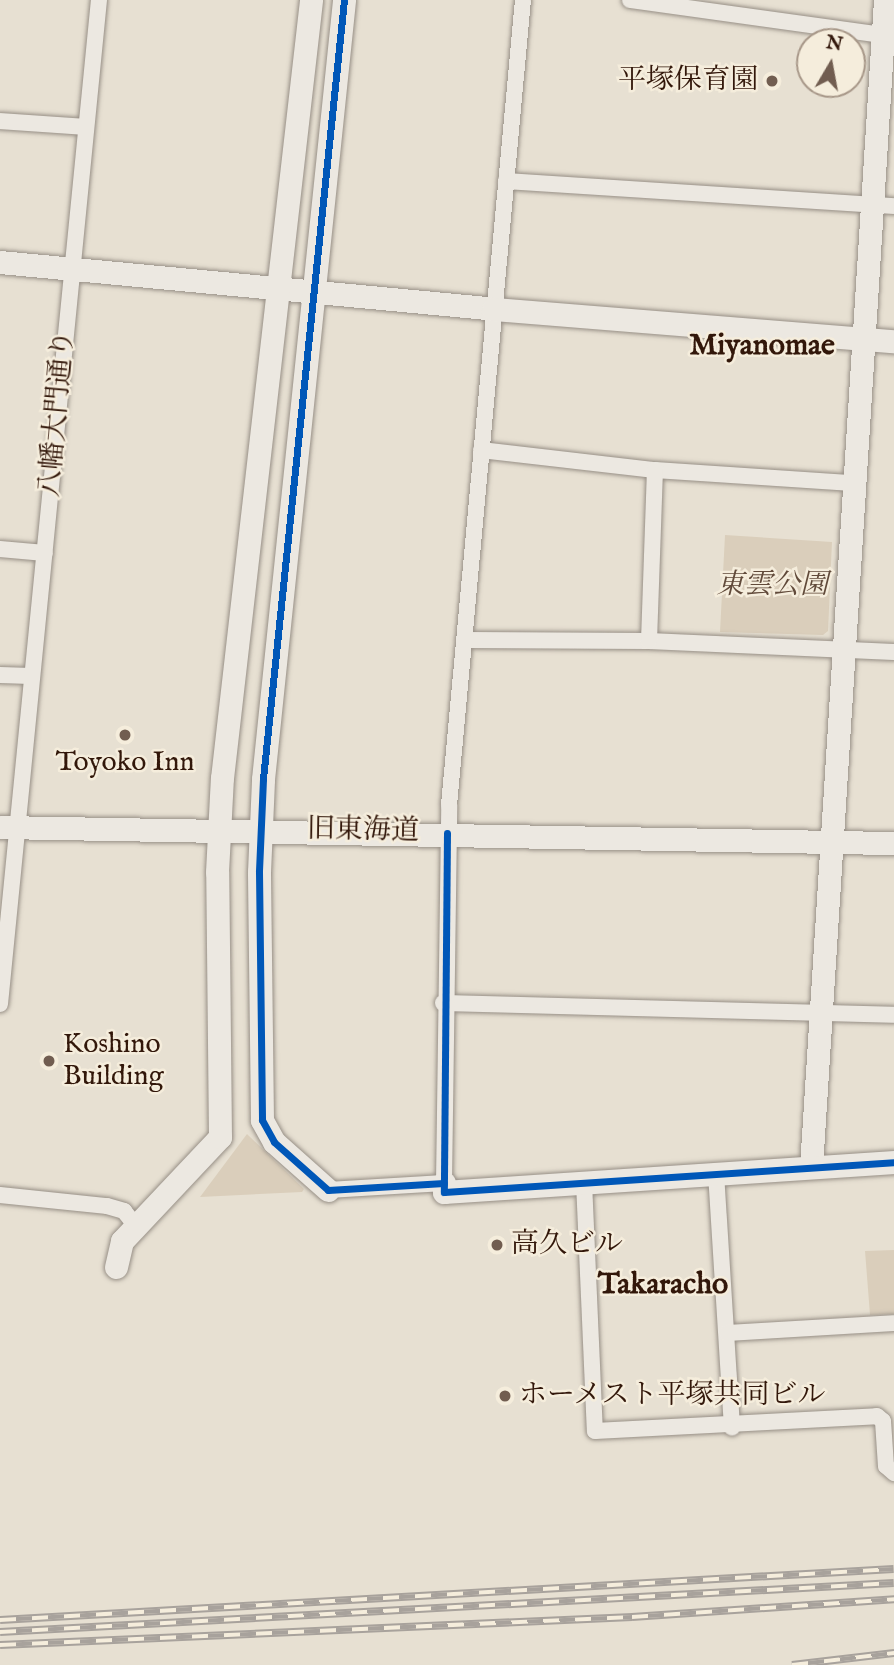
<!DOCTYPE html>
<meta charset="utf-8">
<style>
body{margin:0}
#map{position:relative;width:894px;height:1665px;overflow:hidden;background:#e7e0d2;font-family:"IM FELL English","Noto Serif JP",serif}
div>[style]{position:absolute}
.green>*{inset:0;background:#dacebb}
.roads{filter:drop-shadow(0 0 2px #978f86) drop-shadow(0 0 2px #978f86)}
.street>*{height:16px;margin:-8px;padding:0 8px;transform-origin:8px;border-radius:8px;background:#ece8e1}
.secondary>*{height:23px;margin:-11.5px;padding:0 11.5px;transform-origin:11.5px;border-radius:11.5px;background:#ece8e1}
.rail>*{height:8px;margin-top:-4px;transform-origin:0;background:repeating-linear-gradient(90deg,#f5eddc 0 16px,#a8a29c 0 32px);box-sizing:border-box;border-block:2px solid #a8a29c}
.cycleway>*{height:7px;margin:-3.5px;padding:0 3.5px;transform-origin:3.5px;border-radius:3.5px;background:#0057b8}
.dots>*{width:19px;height:19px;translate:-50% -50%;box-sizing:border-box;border:4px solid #f5eddc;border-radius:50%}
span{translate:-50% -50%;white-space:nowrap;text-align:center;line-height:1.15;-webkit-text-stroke:5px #f5eddc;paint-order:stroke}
.poi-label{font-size:28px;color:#32170a}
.right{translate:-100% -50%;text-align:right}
.left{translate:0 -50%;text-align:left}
.street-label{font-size:28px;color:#32170a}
.park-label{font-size:28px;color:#614a3a;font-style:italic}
.neighbourhood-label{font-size:30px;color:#32170a;font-weight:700}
.north{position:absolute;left:796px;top:28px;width:70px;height:70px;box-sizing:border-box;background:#f5eddc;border:2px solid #a79788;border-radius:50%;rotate:10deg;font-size:19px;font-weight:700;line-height:28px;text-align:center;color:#32170a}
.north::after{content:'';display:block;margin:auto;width:24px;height:32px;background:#715d50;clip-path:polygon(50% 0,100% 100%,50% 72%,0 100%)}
</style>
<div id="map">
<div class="green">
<div style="clip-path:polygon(725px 535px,832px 542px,828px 631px,823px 635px,720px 632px)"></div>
<div style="clip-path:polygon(247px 1134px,304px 1189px,302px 1192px,200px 1197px)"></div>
<div style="clip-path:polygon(894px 1250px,894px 1314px,870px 1315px,865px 1251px)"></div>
</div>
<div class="roads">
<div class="street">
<div style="left:630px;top:0;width:263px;rotate:7.9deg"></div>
<div style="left:0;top:121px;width:86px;rotate:4deg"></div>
<div style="left:506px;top:181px;width:389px;rotate:3.7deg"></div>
<div style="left:481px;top:450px;width:175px;rotate:6.6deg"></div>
<div style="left:655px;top:470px;width:198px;rotate:3.8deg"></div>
<div style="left:0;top:549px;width:45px;rotate:5.1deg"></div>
<div style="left:465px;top:640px;width:184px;rotate:0.3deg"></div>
<div style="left:649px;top:641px;width:245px;rotate:2.6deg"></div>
<div style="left:649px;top:641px;width:171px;rotate:-88deg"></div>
<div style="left:0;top:675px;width:31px;rotate:2deg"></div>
<div style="left:443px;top:1003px;width:451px;rotate:1.5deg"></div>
<div style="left:0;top:1004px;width:1009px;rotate:-84.37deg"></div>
<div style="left:716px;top:1173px;width:255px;rotate:86.4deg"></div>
<div style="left:584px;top:1182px;width:249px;rotate:87.5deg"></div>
<div style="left:595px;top:1431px;width:282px;rotate:-3deg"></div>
<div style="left:877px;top:1416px;width:8px;rotate:40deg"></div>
<div style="left:883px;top:1421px;width:45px;rotate:86.2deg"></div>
<div style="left:886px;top:1466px;width:11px;rotate:41deg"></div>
<div style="left:328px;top:1190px;width:116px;rotate:-3.5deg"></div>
<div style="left:444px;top:1183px;width:378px;rotate:-89.2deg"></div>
<div style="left:449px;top:805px;width:808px;rotate:-84.75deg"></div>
<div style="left:0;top:1195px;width:108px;rotate:5.9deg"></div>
<div style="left:107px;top:1206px;width:18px;rotate:16deg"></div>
<div style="left:124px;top:1211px;width:18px;rotate:52deg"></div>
<div style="left:727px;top:1333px;width:167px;rotate:-3.4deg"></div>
</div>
<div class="secondary">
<div style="left:0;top:262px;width:495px;rotate:5.4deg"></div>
<div style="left:493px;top:309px;width:402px;rotate:4.6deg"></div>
<div style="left:0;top:827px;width:894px;rotate:1.03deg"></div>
<div style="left:811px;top:1167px;width:1169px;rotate:-86.37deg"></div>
<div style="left:444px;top:1183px;width:9px;rotate:90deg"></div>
<div style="left:444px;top:1192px;width:451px;rotate:-3.8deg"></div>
<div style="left:328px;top:1190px;width:72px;rotate:-138.4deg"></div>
<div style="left:274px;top:1142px;width:25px;rotate:-119deg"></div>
<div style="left:262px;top:1120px;width:248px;rotate:-90.7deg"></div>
<div style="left:259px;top:872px;width:93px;rotate:-87.5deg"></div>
<div style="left:263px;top:779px;width:783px;rotate:-84.06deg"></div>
<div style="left:116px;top:1267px;width:27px;rotate:-77deg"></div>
<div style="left:122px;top:1241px;width:143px;rotate:-46.7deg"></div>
<div style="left:220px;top:1137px;width:265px;rotate:-90.6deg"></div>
<div style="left:217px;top:872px;width:94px;rotate:-87deg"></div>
<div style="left:222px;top:778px;width:783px;rotate:-83.47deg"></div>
</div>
</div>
<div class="rail">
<div style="left:0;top:1620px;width:895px;rotate:-3.27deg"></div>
<div style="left:0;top:1632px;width:895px;rotate:-3.14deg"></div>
<div style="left:0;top:1645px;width:633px;rotate:-2.54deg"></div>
<div style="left:632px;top:1617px;width:263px;rotate:-3.9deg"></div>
<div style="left:792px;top:1665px;width:103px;rotate:-6.7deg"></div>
</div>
<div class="cycleway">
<div style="left:344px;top:0;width:783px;rotate:95.94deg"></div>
<div style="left:263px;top:779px;width:93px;rotate:92.5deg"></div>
<div style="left:259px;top:872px;width:248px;rotate:89.3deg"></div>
<div style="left:262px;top:1120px;width:25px;rotate:61deg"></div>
<div style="left:274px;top:1142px;width:72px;rotate:41.6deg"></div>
<div style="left:328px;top:1190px;width:116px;rotate:-3.5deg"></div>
<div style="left:447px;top:833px;width:359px;rotate:90.5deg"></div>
<div style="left:444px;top:1192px;width:451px;rotate:-3.8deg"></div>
</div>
<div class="dots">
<div style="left:772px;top:81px;background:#715d50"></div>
<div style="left:125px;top:735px;background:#715d50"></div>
<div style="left:49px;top:1061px;background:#715d50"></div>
<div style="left:497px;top:1245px;background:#715d50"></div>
<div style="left:505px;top:1396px;background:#715d50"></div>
</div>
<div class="poi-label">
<span class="right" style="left:758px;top:81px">平塚保育園</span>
<span style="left:125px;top:763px">Toyoko Inn</span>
<span class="left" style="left:63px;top:1061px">Koshino<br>Building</span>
<span class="left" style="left:511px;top:1245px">高久ビル</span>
<span class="left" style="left:519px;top:1396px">ホーメスト平塚共同ビル</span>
</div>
<div class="street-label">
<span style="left:58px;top:414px;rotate:-85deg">八幡大門通り</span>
<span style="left:363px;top:831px;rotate:1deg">旧東海道</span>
</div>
<div class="park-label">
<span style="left:772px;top:586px">東雲公園</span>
</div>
<div class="neighbourhood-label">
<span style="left:762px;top:346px">Miyanomae</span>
<span style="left:663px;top:1285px">Takaracho</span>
</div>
<div class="north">N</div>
</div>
